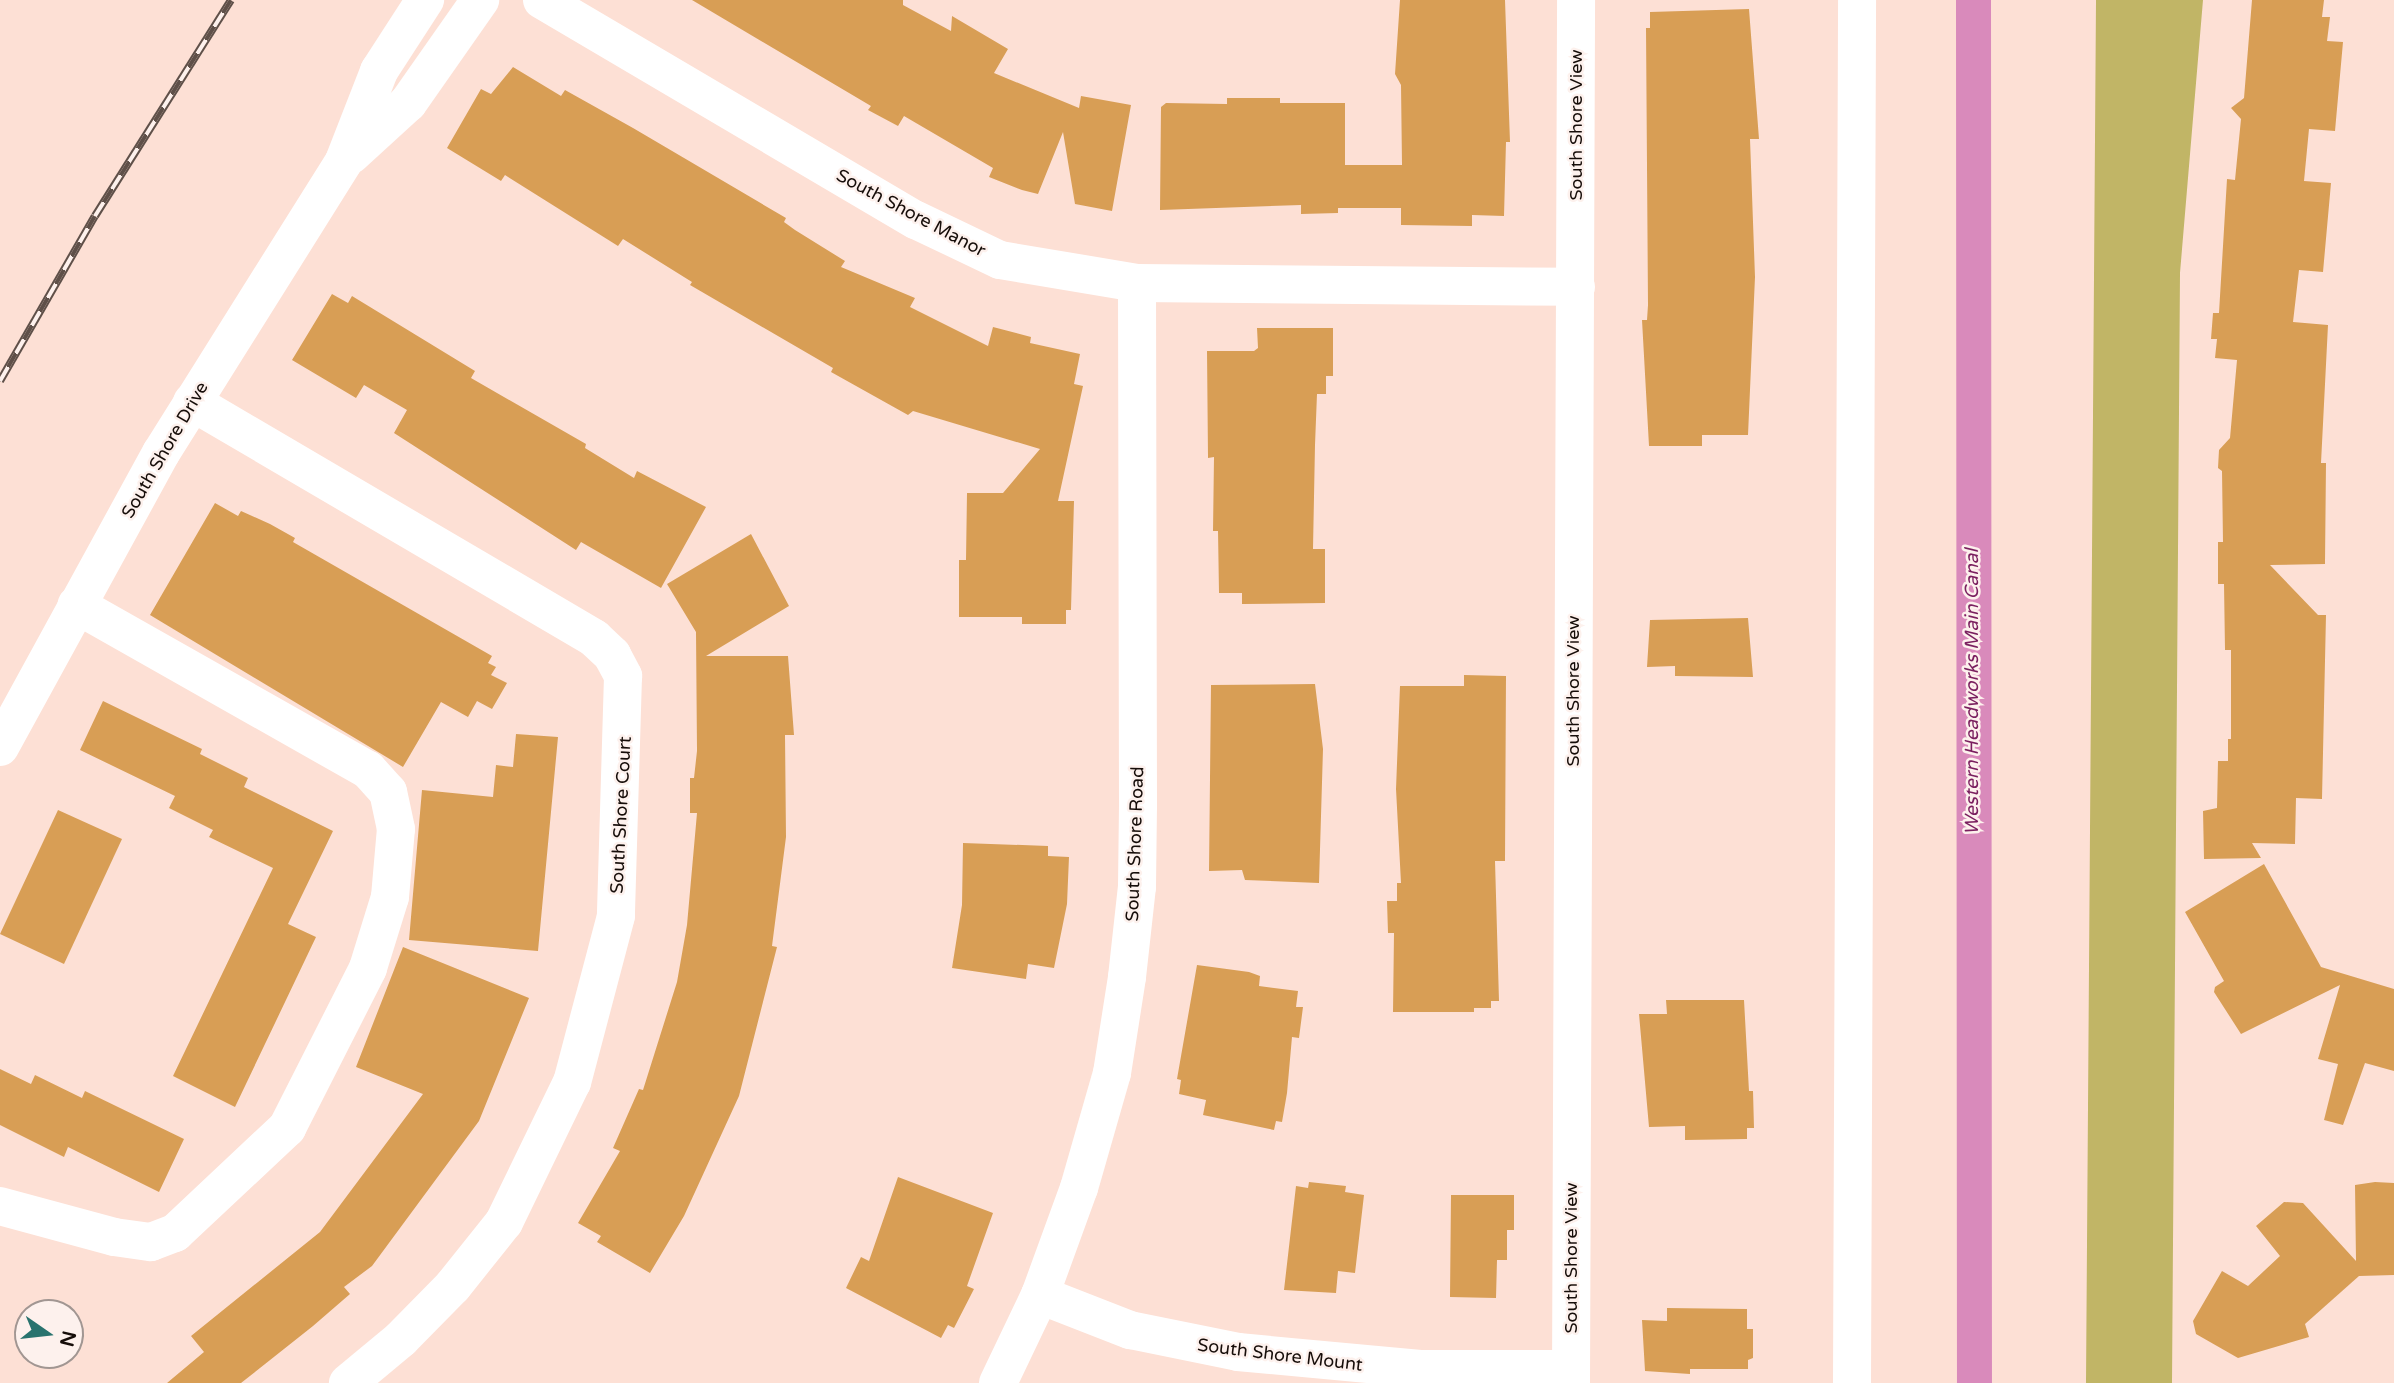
<!DOCTYPE html>
<style>
body{margin:0}
#map{position:relative;width:2394px;height:1383px;overflow:hidden;background:#fde0d5;font-family:"Varela Round",sans-serif}
div>[style]{position:absolute}
.green>*{inset:0;background:#c1b566}
.canal>*{height:35px;margin:-17.5px;padding:0 17.5px;transform-origin:17.5px;border-radius:17.5px;background:#d98abb}
.building>*{inset:0;background:#d89e55}
.minor>*{height:38px;margin:-19px;padding:0 19px;transform-origin:19px;border-radius:19px;background:#fff}
.rail>*{height:8px;margin-top:-4px;transform-origin:0;background:repeating-linear-gradient(90deg,#fdf1ed 0 16px,#5f5049 0 32px);box-sizing:border-box;border-block:2px solid #5f5049}
span{translate:-50% -50%;white-space:nowrap;text-align:center;line-height:1.15;-webkit-text-stroke:5px #fdf1ed;paint-order:stroke}
.street-label{font-size:18px;color:#160d09}
.water-label{font-size:19px;color:#7a1f5f;font-style:italic}
.north{position:absolute;left:14px;top:1299px;width:70px;height:70px;box-sizing:border-box;background:#fdf1ed;border:2px solid #a19692;border-radius:50%;rotate:104deg;font-size:19px;font-weight:700;line-height:28px;text-align:center;color:#160d09}
.north::after{content:'';display:block;margin:auto;width:24px;height:32px;background:#29736e;clip-path:polygon(50% 0,100% 100%,50% 72%,0 100%)}
</style>
<div id="map">
<div class="green">
<div style="clip-path:polygon(2096px 0,2203px 0,2180px 273px,2172px 1383px,2086px 1383px)"></div>
</div>
<div class="canal">
<div style="left:1973px;top:0;width:1383px;rotate:89.96deg"></div>
</div>
<div class="building">
<div style="clip-path:polygon(692px 0,903px 0,903px 5px,951px 31px,952px 16px,1008px 49px,994px 73px,1079px 108px,1081px 96px,1131px 105px,1112px 211px,1075px 204px,1063px 132px,1038px 194px,1022px 190px,989px 177px,993px 168px,904px 116px,898px 126px,868px 110px,871px 106px)"></div>
<div style="clip-path:polygon(1400px 0,1505px 0,1510px 142px,1506px 142px,1504px 216px,1472px 215px,1472px 226px,1401px 225px,1401px 208px,1338px 208px,1338px 213px,1301px 214px,1301px 205px,1160px 210px,1161px 107px,1166px 103px,1227px 104px,1227px 98px,1280px 98px,1280px 103px,1345px 103px,1345px 165px,1402px 165px,1401px 85px,1395px 74px)"></div>
<div style="clip-path:polygon(2252px 0,2324px 0,2322px 17px,2330px 17px,2327px 41px,2343px 42px,2335px 131px,2309px 129px,2304px 181px,2331px 183px,2323px 272px,2299px 270px,2293px 322px,2328px 325px,2321px 463px,2326px 463px,2325px 564px,2270px 565px,2318px 615px,2326px 615px,2322px 799px,2296px 798px,2295px 844px,2252px 843px,2261px 858px,2204px 859px,2203px 811px,2217px 808px,2218px 761px,2228px 761px,2228px 739px,2231px 739px,2231px 650px,2225px 650px,2224px 584px,2218px 584px,2218px 542px,2223px 542px,2222px 471px,2218px 468px,2219px 450px,2230px 438px,2237px 360px,2215px 358px,2217px 339px,2211px 339px,2213px 313px,2219px 313px,2227px 179px,2235px 180px,2241px 119px,2231px 108px,2244px 98px)"></div>
<div style="clip-path:polygon(1749px 9px,1759px 139px,1750px 139px,1755px 277px,1748px 435px,1702px 435px,1702px 446px,1649px 446px,1642px 320px,1647px 320px,1648px 305px,1646px 28px,1650px 28px,1650px 12px)"></div>
<div style="clip-path:polygon(513px 67px,561px 96px,565px 90px,633px 128px,786px 218px,784px 222px,795px 230px,845px 261px,841px 267px,915px 298px,910px 307px,988px 346px,993px 327px,1031px 337px,1030px 343px,1080px 354px,1074px 384px,1083px 386px,1058px 501px,1074px 501px,1071px 610px,1066px 610px,1066px 624px,1022px 624px,1022px 617px,959px 617px,959px 560px,966px 560px,967px 493px,1003px 493px,1040px 449px,913px 411px,908px 415px,831px 372px,833px 368px,690px 285px,692px 282px,623px 239px,618px 246px,505px 175px,501px 181px,447px 148px,481px 89px,491px 94px)"></div>
<div style="clip-path:polygon(332px 294px,348px 303px,352px 296px,475px 371px,471px 378px,586px 444px,585px 448px,634px 478px,637px 471px,706px 507px,661px 588px,581px 542px,576px 550px,394px 433px,407px 410px,364px 385px,356px 398px,292px 360px)"></div>
<div style="clip-path:polygon(1257px 328px,1333px 328px,1333px 376px,1326px 376px,1326px 394px,1317px 394px,1315px 445px,1313px 549px,1325px 549px,1325px 603px,1242px 604px,1242px 593px,1219px 593px,1218px 531px,1213px 531px,1214px 457px,1208px 458px,1207px 351px,1254px 351px,1258px 348px)"></div>
<div style="clip-path:polygon(215px 503px,238px 516px,241px 511px,270px 524px,295px 538px,293px 542px,492px 656px,488px 663px,496px 667px,491px 675px,507px 683px,492px 709px,477px 701px,468px 717px,441px 702px,403px 767px,150px 615px)"></div>
<div style="clip-path:polygon(751px 534px,789px 606px,706px 656px,788px 656px,794px 735px,785px 735px,786px 837px,772px 946px,777px 947px,739px 1096px,684px 1216px,650px 1273px,597px 1242px,601px 1236px,578px 1223px,620px 1151px,613px 1148px,639px 1089px,643px 1090px,677px 982px,687px 925px,697px 813px,690px 813px,690px 778px,694px 778px,697px 751px,696px 632px,667px 584px)"></div>
<div style="clip-path:polygon(1748px 618px,1753px 677px,1675px 676px,1675px 666px,1647px 667px,1650px 620px)"></div>
<div style="clip-path:polygon(1464px 675px,1506px 676px,1505px 861px,1495px 861px,1499px 1001px,1491px 1001px,1491px 1008px,1474px 1008px,1474px 1012px,1393px 1012px,1394px 933px,1388px 933px,1387px 901px,1397px 901px,1397px 883px,1401px 883px,1396px 789px,1400px 686px,1464px 686px)"></div>
<div style="clip-path:polygon(1315px 684px,1323px 749px,1319px 883px,1245px 880px,1242px 870px,1209px 871px,1211px 685px)"></div>
<div style="clip-path:polygon(103px 701px,202px 749px,200px 754px,248px 778px,244px 787px,333px 831px,288px 924px,316px 937px,235px 1107px,173px 1076px,273px 868px,209px 837px,213px 830px,169px 808px,175px 796px,80px 750px)"></div>
<div style="clip-path:polygon(516px 734px,558px 737px,538px 951px,409px 940px,422px 790px,493px 797px,496px 765px,513px 767px)"></div>
<div style="clip-path:polygon(58px 810px,122px 839px,64px 964px,0 934px)"></div>
<div style="clip-path:polygon(963px 843px,1048px 846px,1048px 856px,1069px 857px,1067px 904px,1054px 968px,1028px 964px,1026px 979px,952px 968px,962px 905px)"></div>
<div style="clip-path:polygon(2264px 864px,2321px 967px,2394px 989px,2394px 1071px,2365px 1063px,2343px 1125px,2324px 1120px,2338px 1064px,2318px 1059px,2340px 985px,2241px 1034px,2214px 992px,2215px 987px,2224px 981px,2185px 912px)"></div>
<div style="clip-path:polygon(403px 947px,529px 998px,479px 1121px,372px 1266px,344px 1287px,350px 1294px,313px 1326px,241px 1383px,167px 1383px,204px 1352px,191px 1336px,320px 1232px,423px 1094px,356px 1067px)"></div>
<div style="clip-path:polygon(1197px 965px,1249px 972px,1260px 976px,1259px 986px,1298px 991px,1296px 1007px,1303px 1007px,1299px 1038px,1292px 1037px,1287px 1093px,1282px 1122px,1276px 1121px,1274px 1130px,1203px 1115px,1206px 1100px,1179px 1094px,1181px 1080px,1177px 1079px)"></div>
<div style="clip-path:polygon(1666px 1000px,1744px 1000px,1749px 1091px,1753px 1091px,1754px 1128px,1747px 1128px,1747px 1139px,1685px 1140px,1685px 1126px,1649px 1127px,1639px 1014px,1667px 1014px)"></div>
<div style="clip-path:polygon(0 1069px,31px 1084px,35px 1075px,82px 1098px,85px 1091px,184px 1139px,159px 1192px,68px 1147px,64px 1157px,0 1125px)"></div>
<div style="clip-path:polygon(898px 1177px,993px 1213px,967px 1286px,974px 1289px,954px 1328px,948px 1325px,941px 1338px,846px 1288px,861px 1257px,869px 1261px)"></div>
<div style="clip-path:polygon(1309px 1182px,1346px 1186px,1345px 1192px,1364px 1195px,1355px 1273px,1338px 1271px,1336px 1293px,1284px 1290px,1296px 1186px,1308px 1188px)"></div>
<div style="clip-path:polygon(2375px 1182px,2394px 1183px,2394px 1275px,2359px 1276px,2305px 1324px,2309px 1337px,2238px 1358px,2196px 1334px,2193px 1321px,2222px 1271px,2248px 1286px,2280px 1256px,2256px 1226px,2284px 1202px,2303px 1203px,2356px 1261px,2355px 1185px)"></div>
<div style="clip-path:polygon(1451px 1195px,1514px 1195px,1514px 1230px,1507px 1230px,1507px 1260px,1497px 1260px,1496px 1298px,1450px 1297px)"></div>
<div style="clip-path:polygon(1667px 1308px,1747px 1309px,1747px 1329px,1753px 1329px,1753px 1358px,1748px 1360px,1748px 1369px,1690px 1369px,1690px 1374px,1645px 1371px,1642px 1320px,1667px 1321px)"></div>
</div>
<div class="minor">
<div style="left:542px;top:0;width:434px;rotate:30.5deg"></div>
<div style="left:916px;top:220px;width:93px;rotate:25.5deg"></div>
<div style="left:1000px;top:260px;width:139px;rotate:9.5deg"></div>
<div style="left:1137px;top:283px;width:439px;rotate:0.5deg"></div>
<div style="left:351px;top:155px;width:77px;rotate:-42.4deg"></div>
<div style="left:408px;top:103px;width:126px;rotate:-55deg"></div>
<div style="left:192px;top:402px;width:466px;rotate:30.4deg"></div>
<div style="left:594px;top:638px;width:25px;rotate:43deg"></div>
<div style="left:612px;top:655px;width:24px;rotate:62deg"></div>
<div style="left:623px;top:676px;width:240px;rotate:91.7deg"></div>
<div style="left:616px;top:916px;width:172px;rotate:104.8deg"></div>
<div style="left:572px;top:1082px;width:156px;rotate:115.9deg"></div>
<div style="left:504px;top:1222px;width:82px;rotate:128.6deg"></div>
<div style="left:453px;top:1286px;width:74px;rotate:134.5deg"></div>
<div style="left:401px;top:1339px;width:69px;rotate:140.3deg"></div>
<div style="left:0;top:747px;width:335px;rotate:-61.3deg"></div>
<div style="left:161px;top:453px;width:345px;rotate:-57.9deg"></div>
<div style="left:344px;top:161px;width:97px;rotate:-68.7deg"></div>
<div style="left:379px;top:71px;width:85px;rotate:-57.1deg"></div>
<div style="left:0;top:1206px;width:118px;rotate:15.2deg"></div>
<div style="left:114px;top:1237px;width:37px;rotate:8deg"></div>
<div style="left:151px;top:1242px;width:26px;rotate:-21deg"></div>
<div style="left:175px;top:1233px;width:154px;rotate:-43.2deg"></div>
<div style="left:287px;top:1128px;width:179px;rotate:-63.1deg"></div>
<div style="left:368px;top:968px;width:74px;rotate:-72.8deg"></div>
<div style="left:390px;top:897px;width:68px;rotate:-85deg"></div>
<div style="left:396px;top:829px;width:38px;rotate:-102deg"></div>
<div style="left:388px;top:792px;width:30px;rotate:-132deg"></div>
<div style="left:368px;top:770px;width:335px;rotate:-150.5deg"></div>
<div style="left:1040px;top:1295px;width:97px;rotate:21.3deg"></div>
<div style="left:1130px;top:1330px;width:110px;rotate:11.5deg"></div>
<div style="left:1238px;top:1352px;width:183px;rotate:5.3deg"></div>
<div style="left:1420px;top:1369px;width:151px"></div>
<div style="left:998px;top:1383px;width:98px;rotate:-64.5deg"></div>
<div style="left:1040px;top:1295px;width:114px;rotate:-70deg"></div>
<div style="left:1079px;top:1188px;width:120px;rotate:-74deg"></div>
<div style="left:1112px;top:1073px;width:97px;rotate:-81.1deg"></div>
<div style="left:1127px;top:977px;width:91px;rotate:-83.7deg"></div>
<div style="left:1137px;top:887px;width:81px;rotate:-89.3deg"></div>
<div style="left:1138px;top:806px;width:523px;rotate:-90.11deg"></div>
<div style="left:1571px;top:1383px;width:1383px;rotate:-89.79deg"></div>
<div style="left:1852px;top:1383px;width:1383px;rotate:-89.79deg"></div>
</div>
<div class="rail">
<div style="left:0;top:381px;width:190px;rotate:-60.1deg"></div>
<div style="left:95px;top:216px;width:255px;rotate:-57.8deg"></div>
</div>
<div class="street-label">
<span style="left:1576px;top:125px;rotate:-90deg">South Shore View</span>
<span style="left:911px;top:213px;rotate:28deg">South Shore Manor</span>
<span style="left:165px;top:450px;rotate:-60deg">South Shore Drive</span>
<span style="left:1573px;top:691px;rotate:-90deg">South Shore View</span>
<span style="left:621px;top:815px;rotate:-87deg">South Shore Court</span>
<span style="left:1135px;top:844px;rotate:-88deg">South Shore Road</span>
<span style="left:1571px;top:1258px;rotate:-90deg">South Shore View</span>
<span style="left:1280px;top:1355px;rotate:7deg">South Shore Mount</span>
</div>
<div class="water-label">
<span style="left:1973px;top:692px;rotate:-90deg">Western Headworks Main Canal</span>
</div>
<div class="north">N</div>
</div>
